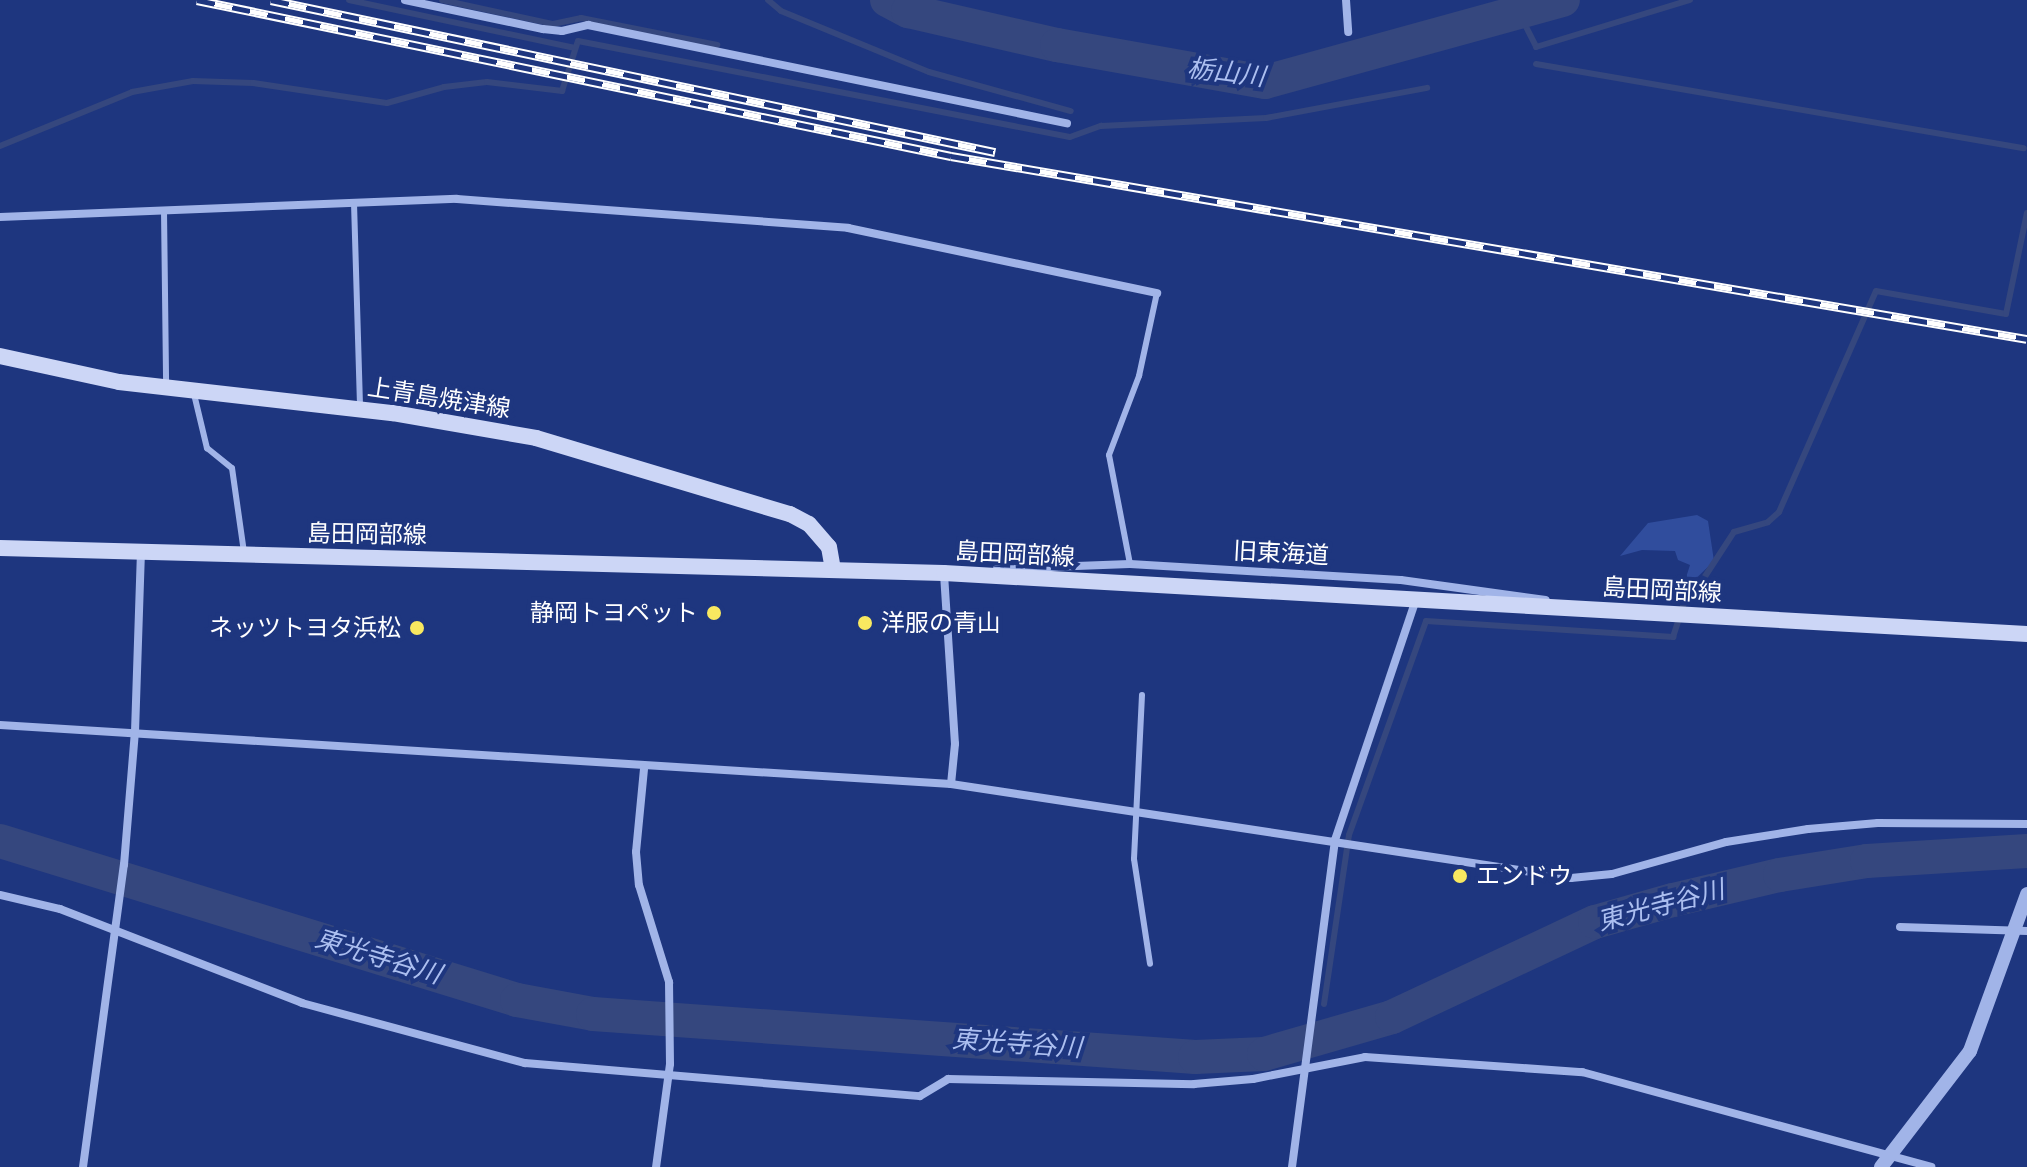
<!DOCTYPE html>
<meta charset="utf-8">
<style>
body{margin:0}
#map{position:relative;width:2027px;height:1167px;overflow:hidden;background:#1e367f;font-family:Jost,"Noto Sans JP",sans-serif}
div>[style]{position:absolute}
.green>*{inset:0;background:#304d9d}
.stream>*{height:6px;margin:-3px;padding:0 3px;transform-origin:3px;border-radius:3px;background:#35477e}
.river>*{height:34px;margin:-17px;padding:0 17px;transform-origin:17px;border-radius:17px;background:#35477e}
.service>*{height:6px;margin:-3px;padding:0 3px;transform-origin:3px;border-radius:3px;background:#a1b4e8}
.minor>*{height:8px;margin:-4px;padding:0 4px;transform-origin:4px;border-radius:4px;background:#a1b4e8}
.tertiary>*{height:14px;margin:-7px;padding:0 7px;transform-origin:7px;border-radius:7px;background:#a1b4e8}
.secondary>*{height:16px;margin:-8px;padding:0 8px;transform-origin:8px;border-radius:8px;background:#ccd6f6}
.rail>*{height:9px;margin-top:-4.5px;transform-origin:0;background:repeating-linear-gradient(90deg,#1e367f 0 18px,#fff 0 36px);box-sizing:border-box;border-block:2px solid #fff}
.dots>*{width:22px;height:22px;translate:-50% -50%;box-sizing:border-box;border:4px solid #1e367f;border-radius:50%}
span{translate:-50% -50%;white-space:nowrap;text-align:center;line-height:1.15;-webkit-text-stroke:8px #1e367f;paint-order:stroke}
.street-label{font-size:24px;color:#fff}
.poi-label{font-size:24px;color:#fff}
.right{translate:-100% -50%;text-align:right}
.left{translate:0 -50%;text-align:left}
.water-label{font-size:26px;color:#acbff0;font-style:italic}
</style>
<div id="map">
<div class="green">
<div style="clip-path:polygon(1697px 515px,1708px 521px,1714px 561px,1681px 593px,1690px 565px,1678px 560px,1675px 551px,1642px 550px,1620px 556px,1648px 523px)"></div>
</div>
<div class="stream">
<div style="left:349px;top:0;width:231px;rotate:12deg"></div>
<div style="left:442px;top:0;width:114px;rotate:12.2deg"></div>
<div style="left:553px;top:24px;width:29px;rotate:-12deg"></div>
<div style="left:581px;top:18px;width:139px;rotate:11.2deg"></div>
<div style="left:768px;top:0;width:17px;rotate:40deg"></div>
<div style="left:781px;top:11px;width:160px;rotate:22.4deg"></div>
<div style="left:929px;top:72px;width:147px;rotate:15.4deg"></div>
<div style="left:1519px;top:13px;width:38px;rotate:63deg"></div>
<div style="left:1536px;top:47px;width:161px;rotate:-17deg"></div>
<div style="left:1536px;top:64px;width:495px;rotate:9.8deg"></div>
<div style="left:0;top:146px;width:143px;rotate:-22.2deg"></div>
<div style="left:132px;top:92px;width:62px;rotate:-10.2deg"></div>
<div style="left:193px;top:81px;width:60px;rotate:1.9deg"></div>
<div style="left:253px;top:83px;width:135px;rotate:8.5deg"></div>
<div style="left:387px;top:103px;width:59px;rotate:-15.7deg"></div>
<div style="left:444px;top:87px;width:43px;rotate:-6.6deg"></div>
<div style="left:487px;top:82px;width:76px;rotate:6.8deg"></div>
<div style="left:562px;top:91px;width:52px;rotate:-72.3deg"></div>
<div style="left:578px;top:41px;width:501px;rotate:11.04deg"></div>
<div style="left:1070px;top:137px;width:33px;rotate:-20deg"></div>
<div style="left:1101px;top:126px;width:165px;rotate:-2.8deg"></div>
<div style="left:1266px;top:118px;width:164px;rotate:-10.6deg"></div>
<div style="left:1324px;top:1004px;width:171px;rotate:-81.6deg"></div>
<div style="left:1349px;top:835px;width:227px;rotate:-70.2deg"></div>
<div style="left:1426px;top:621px;width:248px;rotate:3.7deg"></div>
<div style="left:1673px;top:637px;width:45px;rotate:-72deg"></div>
<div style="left:1687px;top:594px;width:23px;rotate:-43deg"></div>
<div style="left:1704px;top:578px;width:55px;rotate:-56.9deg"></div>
<div style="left:1734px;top:532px;width:35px;rotate:-16deg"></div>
<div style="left:1768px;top:522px;width:15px;rotate:-42deg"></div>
<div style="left:1779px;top:512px;width:241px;rotate:-66.3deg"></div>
<div style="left:1876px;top:291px;width:132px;rotate:10deg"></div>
<div style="left:2006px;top:314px;width:103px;rotate:-78.3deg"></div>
</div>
<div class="river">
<div style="left:887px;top:0;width:24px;rotate:28deg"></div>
<div style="left:908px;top:11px;width:153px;rotate:12.9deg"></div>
<div style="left:1057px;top:45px;width:211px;rotate:10.1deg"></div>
<div style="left:1265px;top:82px;width:309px;rotate:-15.4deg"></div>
<div style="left:0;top:841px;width:541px;rotate:17.09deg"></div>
<div style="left:517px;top:1000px;width:77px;rotate:10.4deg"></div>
<div style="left:593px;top:1014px;width:604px;rotate:4.09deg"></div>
<div style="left:1195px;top:1057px;width:69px;rotate:-2.5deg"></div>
<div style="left:1264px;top:1054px;width:133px;rotate:-16.1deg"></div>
<div style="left:1392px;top:1017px;width:224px;rotate:-25.1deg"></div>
<div style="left:1595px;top:922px;width:81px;rotate:-15.8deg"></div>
<div style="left:1673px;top:900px;width:110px;rotate:-13.2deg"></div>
<div style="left:1780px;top:875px;width:88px;rotate:-9.1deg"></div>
<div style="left:1867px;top:861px;width:160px;rotate:-3.6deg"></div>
</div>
<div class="service">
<div style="left:354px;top:203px;width:203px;rotate:88.3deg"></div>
<div style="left:164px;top:211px;width:174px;rotate:89.3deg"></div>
<div style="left:194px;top:394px;width:56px;rotate:76.5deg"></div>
<div style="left:207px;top:448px;width:32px;rotate:39deg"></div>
<div style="left:232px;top:468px;width:85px;rotate:81.9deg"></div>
<div style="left:1130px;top:564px;width:111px;rotate:-100.9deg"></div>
<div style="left:1109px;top:455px;width:85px;rotate:-69.2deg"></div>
<div style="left:1139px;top:376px;width:85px;rotate:-77.8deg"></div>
<div style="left:1142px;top:695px;width:164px;rotate:92.8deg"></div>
<div style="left:1134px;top:859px;width:106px;rotate:81.3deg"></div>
</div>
<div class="minor">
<div style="left:405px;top:0;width:141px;rotate:11.9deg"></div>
<div style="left:543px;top:29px;width:19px;rotate:6deg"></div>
<div style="left:562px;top:31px;width:27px;rotate:-13deg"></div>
<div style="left:588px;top:25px;width:489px;rotate:11.6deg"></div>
<div style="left:1346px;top:0;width:32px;rotate:86deg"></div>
<div style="left:0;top:217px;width:457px;rotate:-2.3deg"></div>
<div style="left:457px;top:199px;width:392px;rotate:4.2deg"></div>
<div style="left:848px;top:228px;width:316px;rotate:11.9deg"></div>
<div style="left:997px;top:569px;width:133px;rotate:-2.2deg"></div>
<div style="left:1130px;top:564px;width:271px;rotate:3.4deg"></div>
<div style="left:1401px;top:580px;width:146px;rotate:7.9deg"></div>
<div style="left:944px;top:574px;width:170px;rotate:86.3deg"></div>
<div style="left:955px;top:744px;width:40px;rotate:95.7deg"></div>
<div style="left:0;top:725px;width:953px;rotate:3.55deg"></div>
<div style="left:951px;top:784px;width:627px;rotate:8.62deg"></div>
<div style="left:1571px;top:878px;width:41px;rotate:-5.6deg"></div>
<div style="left:1612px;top:874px;width:118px;rotate:-15.7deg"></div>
<div style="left:1726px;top:842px;width:83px;rotate:-9deg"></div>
<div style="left:1808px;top:829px;width:70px;rotate:-4.9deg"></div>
<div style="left:1878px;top:823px;width:149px;rotate:0.4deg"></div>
<div style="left:644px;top:769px;width:83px;rotate:95.5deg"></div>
<div style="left:636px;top:852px;width:33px;rotate:85deg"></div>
<div style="left:639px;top:885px;width:102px;rotate:72.8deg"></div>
<div style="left:669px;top:982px;width:82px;rotate:89.3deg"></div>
<div style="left:670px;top:1064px;width:104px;rotate:97.7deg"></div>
<div style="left:0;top:895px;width:62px;rotate:13.1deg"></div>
<div style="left:60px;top:909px;width:260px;rotate:21.2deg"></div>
<div style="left:302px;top:1003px;width:231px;rotate:15.1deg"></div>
<div style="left:525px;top:1063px;width:396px;rotate:4.8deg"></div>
<div style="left:920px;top:1096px;width:33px;rotate:-31deg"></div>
<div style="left:948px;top:1079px;width:246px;rotate:1.2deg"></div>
<div style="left:1194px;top:1084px;width:59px;rotate:-4.8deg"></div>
<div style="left:1253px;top:1079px;width:114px;rotate:-11.1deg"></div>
<div style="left:1365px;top:1057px;width:218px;rotate:4deg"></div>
<div style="left:1582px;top:1072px;width:362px;rotate:15.2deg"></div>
<div style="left:1900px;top:927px;width:127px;rotate:1.8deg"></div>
<div style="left:83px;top:1167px;width:305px;rotate:-82.3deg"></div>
<div style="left:124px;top:865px;width:133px;rotate:-85.3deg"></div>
<div style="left:135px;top:732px;width:179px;rotate:-88.1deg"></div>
<div style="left:1292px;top:1167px;width:330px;rotate:-82.5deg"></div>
<div style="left:1335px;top:840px;width:253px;rotate:-71.4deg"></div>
</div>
<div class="tertiary">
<div style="left:1881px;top:1167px;width:146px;rotate:-52.5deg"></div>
<div style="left:1970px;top:1051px;width:167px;rotate:-70deg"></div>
</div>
<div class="secondary">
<div style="left:0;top:356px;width:122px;rotate:12.3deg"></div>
<div style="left:119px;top:382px;width:276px;rotate:6.5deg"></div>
<div style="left:393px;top:413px;width:145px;rotate:9.9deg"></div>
<div style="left:536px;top:438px;width:265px;rotate:16.7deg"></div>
<div style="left:790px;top:514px;width:21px;rotate:28deg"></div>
<div style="left:809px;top:524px;width:30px;rotate:49deg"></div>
<div style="left:829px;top:547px;width:22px;rotate:80deg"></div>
<div style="left:0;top:548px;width:944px;rotate:1.52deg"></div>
<div style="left:944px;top:573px;width:1085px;rotate:3.22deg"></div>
</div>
<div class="rail">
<div style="left:197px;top:0;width:770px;rotate:11.69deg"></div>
<div style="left:951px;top:156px;width:1091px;rotate:9.65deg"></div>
<div style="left:271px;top:0;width:740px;rotate:11.86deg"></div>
</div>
<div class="dots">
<div style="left:714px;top:613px;background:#f8e860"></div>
<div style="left:865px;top:623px;background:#f8e860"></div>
<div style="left:417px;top:628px;background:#f8e860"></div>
<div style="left:1460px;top:876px;background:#f8e860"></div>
</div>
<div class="street-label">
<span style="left:439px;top:398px;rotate:9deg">上青島焼津線</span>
<span style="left:367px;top:534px;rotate:1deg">島田岡部線</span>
<span style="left:1281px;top:553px;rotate:3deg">旧東海道</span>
<span style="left:1015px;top:554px;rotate:3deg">島田岡部線</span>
<span style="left:1662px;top:590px;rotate:3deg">島田岡部線</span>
</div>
<div class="poi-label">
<span class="right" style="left:698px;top:613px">静岡トヨペット</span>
<span class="left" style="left:881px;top:623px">洋服の青山</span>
<span class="right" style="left:401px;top:628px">ネッツトヨタ浜松</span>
<span class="left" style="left:1476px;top:876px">エンドウ</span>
</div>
<div class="water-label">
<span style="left:1226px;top:73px;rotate:7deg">栃山川</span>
<span style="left:1661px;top:906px;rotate:-15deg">東光寺谷川</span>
<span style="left:378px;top:957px;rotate:17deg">東光寺谷川</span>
<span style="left:1017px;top:1044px;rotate:4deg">東光寺谷川</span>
</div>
</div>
